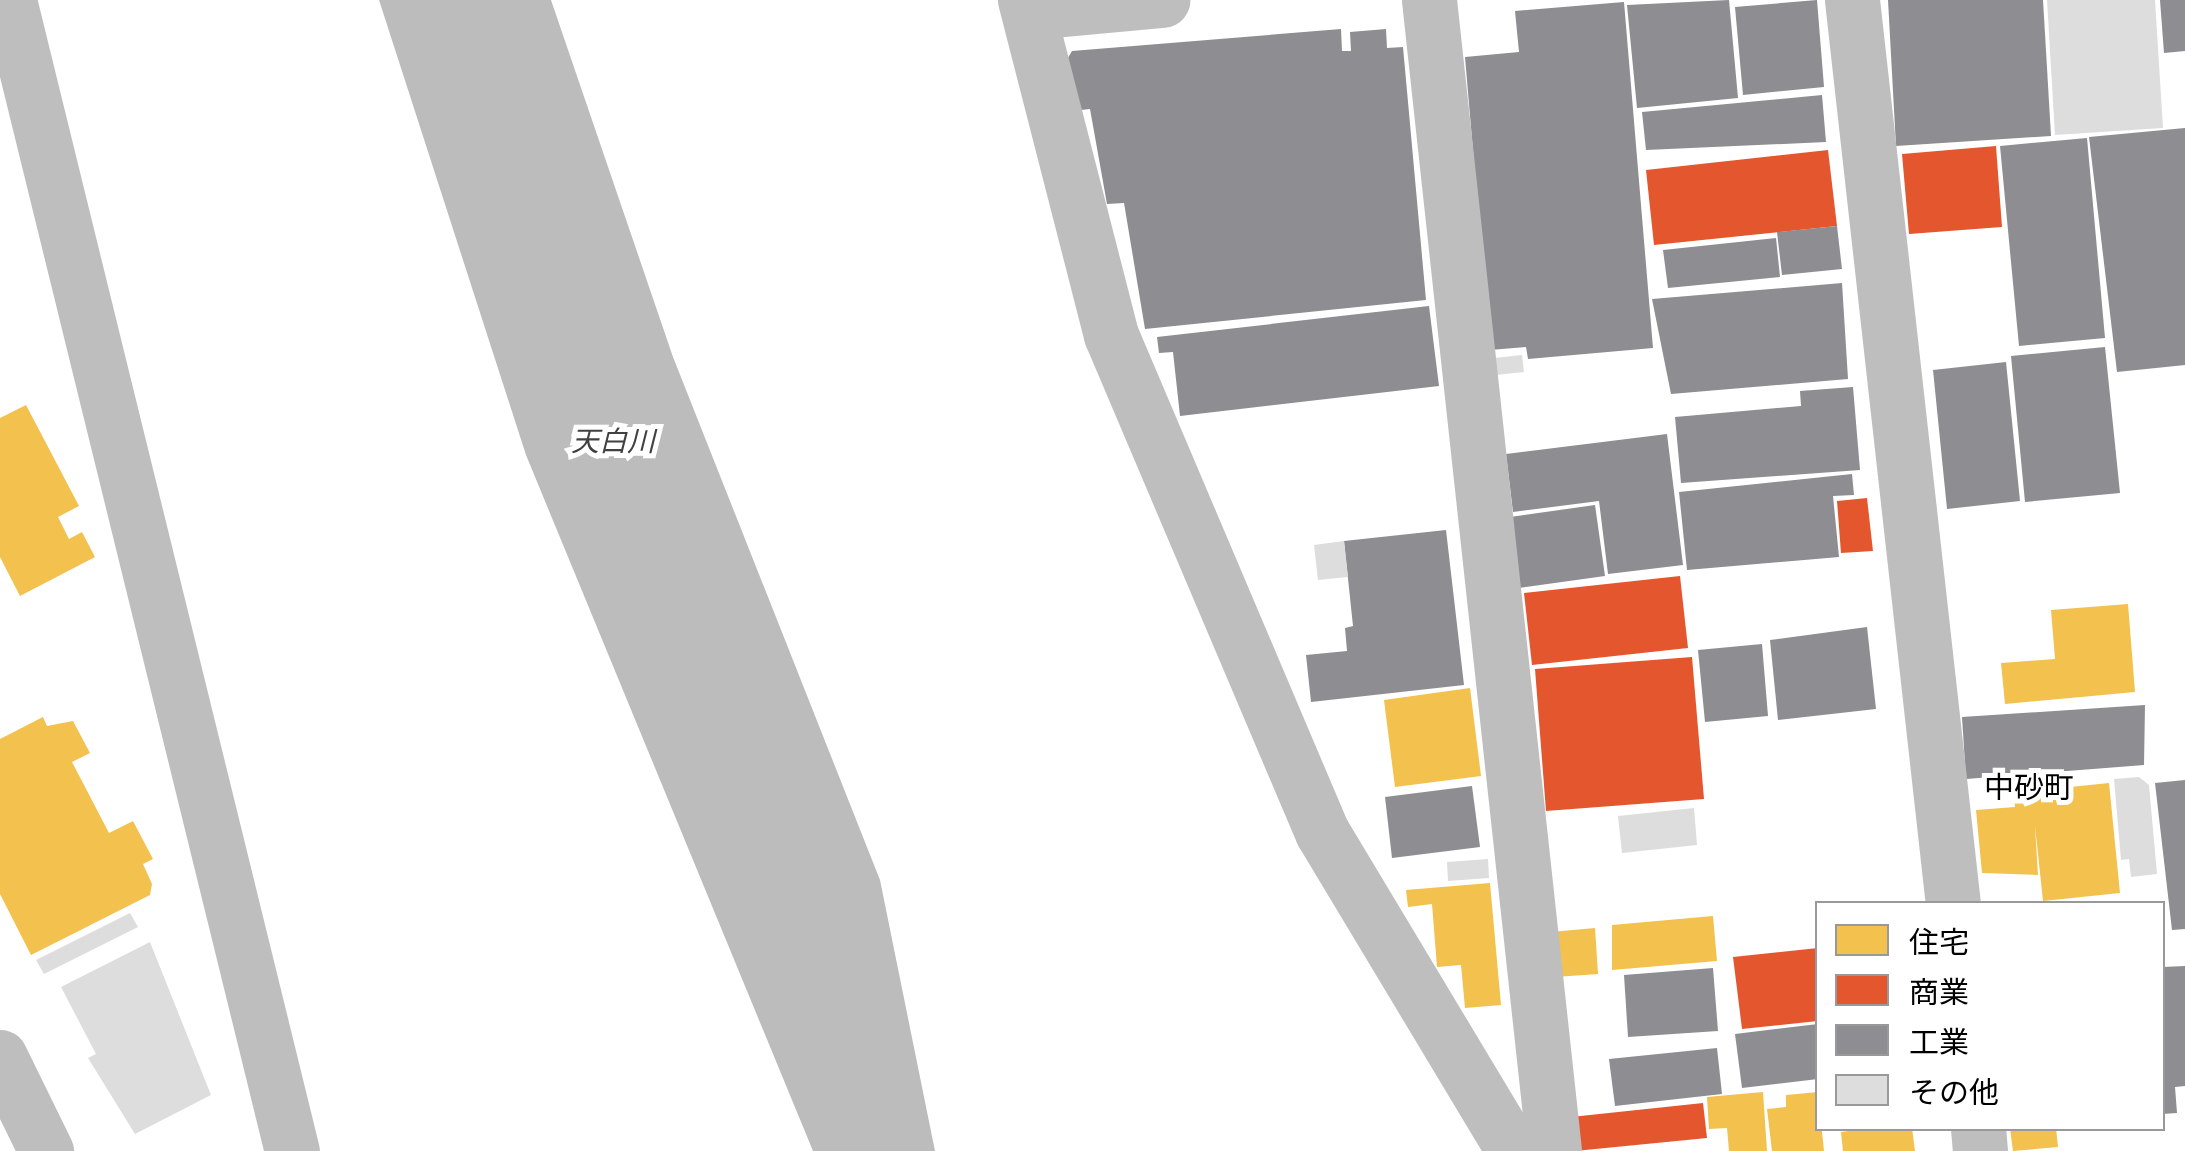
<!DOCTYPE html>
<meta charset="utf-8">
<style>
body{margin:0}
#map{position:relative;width:2185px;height:1151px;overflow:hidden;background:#fff;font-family:Signika,"Noto Sans JP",sans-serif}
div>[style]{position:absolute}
.water>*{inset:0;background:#bcbcbc}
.homes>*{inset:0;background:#f2c14e}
.shops>*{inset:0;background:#e4572e}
.industry>*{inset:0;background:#8d8d92}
.building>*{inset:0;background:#ddd}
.street>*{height:55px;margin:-27.5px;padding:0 27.5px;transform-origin:27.5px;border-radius:27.5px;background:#bebebe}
span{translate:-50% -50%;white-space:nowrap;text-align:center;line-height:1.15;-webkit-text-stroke:10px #fff;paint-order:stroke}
.water-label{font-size:28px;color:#414141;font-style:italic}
.quarter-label{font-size:30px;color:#000}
.legend{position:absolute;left:1815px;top:901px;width:350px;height:230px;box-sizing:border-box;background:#fff;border:2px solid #999;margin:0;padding:12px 18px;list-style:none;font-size:30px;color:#000}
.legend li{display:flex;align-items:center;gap:20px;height:50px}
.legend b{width:50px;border:2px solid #999}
</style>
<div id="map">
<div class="water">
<div style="clip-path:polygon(379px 0,551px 0,673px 357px,880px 880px,935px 1151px,813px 1151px,526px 455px)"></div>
</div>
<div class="homes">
<div style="clip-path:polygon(26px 405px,79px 506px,58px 517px,69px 539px,82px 532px,95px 557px,20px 596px,0 557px,0 418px)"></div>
<div style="clip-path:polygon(2128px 604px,2135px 692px,2005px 704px,2001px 663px,2055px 659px,2051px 610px)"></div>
<div style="clip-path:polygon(1470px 688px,1481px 776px,1395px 787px,1384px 700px)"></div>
<div style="clip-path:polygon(43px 717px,47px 726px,73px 721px,90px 753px,72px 762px,109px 833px,133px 821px,153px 859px,143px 864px,152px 884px,150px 895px,31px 955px,0 894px,0 739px)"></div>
<div style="clip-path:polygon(2109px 783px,2120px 893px,2043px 901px,2035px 826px,2038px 875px,1982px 873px,1976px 810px,2015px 807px,2014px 795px,2032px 791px)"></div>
<div style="clip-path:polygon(1490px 883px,1501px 1005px,1465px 1008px,1461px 965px,1437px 967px,1432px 904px,1408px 907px,1406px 890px)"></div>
<div style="clip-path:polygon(1713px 916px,1717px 961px,1612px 970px,1612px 925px)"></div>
<div style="clip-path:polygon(1595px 928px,1598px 974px,1555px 977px,1551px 932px)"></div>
<div style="clip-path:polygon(1763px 1092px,1767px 1151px,1729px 1151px,1727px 1128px,1709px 1129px,1707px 1097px)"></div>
<div style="clip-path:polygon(1818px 1092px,1824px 1151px,1772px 1151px,1767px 1109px,1786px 1107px,1786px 1095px)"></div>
<div style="clip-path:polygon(1870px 1128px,1912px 1128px,1915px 1151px,1843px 1151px,1841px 1132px)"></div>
<div style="clip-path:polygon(2010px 1128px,2056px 1128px,2058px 1147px,2013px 1151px)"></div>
</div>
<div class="shops">
<div style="clip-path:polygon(1996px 146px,2002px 227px,1909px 234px,1902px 154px)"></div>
<div style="clip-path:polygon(1828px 150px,1837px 226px,1654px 245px,1646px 170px)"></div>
<div style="clip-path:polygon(1867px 498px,1873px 551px,1841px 553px,1837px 501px)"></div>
<div style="clip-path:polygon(1680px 576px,1688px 648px,1532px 665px,1524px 593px)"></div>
<div style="clip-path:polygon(1692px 657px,1704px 799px,1546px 811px,1535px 669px)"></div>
<div style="clip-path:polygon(1818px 948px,1818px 1021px,1742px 1029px,1733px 957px)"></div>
<div style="clip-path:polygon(1703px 1103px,1707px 1138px,1575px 1151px,1571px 1117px)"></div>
</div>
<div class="industry">
<div style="clip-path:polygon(1729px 0,1738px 98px,1637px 108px,1627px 5px)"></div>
<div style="clip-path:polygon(1817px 0,1824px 87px,1743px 95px,1735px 7px)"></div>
<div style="clip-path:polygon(1888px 0,2043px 0,2051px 136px,1896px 146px)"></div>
<div style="clip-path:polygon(2160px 0,2185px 0,2185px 51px,2164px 53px)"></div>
<div style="clip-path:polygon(1624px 2px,1653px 348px,1528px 359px,1526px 347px,1490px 350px,1465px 57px,1519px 52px,1515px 11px)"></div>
<div style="clip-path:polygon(1341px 29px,1342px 51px,1351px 51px,1350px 32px,1386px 29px,1387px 48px,1403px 47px,1426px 300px,1145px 329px,1124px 203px,1107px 204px,1090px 109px,1072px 111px,1059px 73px,1072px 51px)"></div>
<div style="clip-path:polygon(1822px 95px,1826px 142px,1646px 150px,1642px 112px)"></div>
<div style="clip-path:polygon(2185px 128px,2185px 365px,2117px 372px,2089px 137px)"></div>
<div style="clip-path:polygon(2087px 138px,2105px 338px,2019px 346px,2000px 146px)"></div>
<div style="clip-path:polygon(1837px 226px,1842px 269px,1782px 275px,1777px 232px)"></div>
<div style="clip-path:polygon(1776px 238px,1780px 277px,1668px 288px,1663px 250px)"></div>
<div style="clip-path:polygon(1842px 283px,1848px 379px,1671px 394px,1652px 299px)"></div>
<div style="clip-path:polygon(1429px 306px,1439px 386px,1180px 416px,1173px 352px,1159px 353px,1157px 337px)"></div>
<div style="clip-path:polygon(2105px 347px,2120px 493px,2025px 502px,2011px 356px)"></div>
<div style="clip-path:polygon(2006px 362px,2020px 501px,1947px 509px,1933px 370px)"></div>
<div style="clip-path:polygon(1853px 387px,1860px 470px,1681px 483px,1675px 417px,1801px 406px,1800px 391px)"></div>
<div style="clip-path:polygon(1667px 434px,1683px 565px,1608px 574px,1599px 501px,1513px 512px,1506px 454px)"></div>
<div style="clip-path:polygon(1852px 474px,1854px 495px,1833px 496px,1839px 557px,1687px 570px,1679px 492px)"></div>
<div style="clip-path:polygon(1595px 505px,1605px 576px,1519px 588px,1510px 517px)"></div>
<div style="clip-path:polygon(1446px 530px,1464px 685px,1311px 702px,1306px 655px,1347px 651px,1345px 628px,1353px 626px,1344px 541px)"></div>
<div style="clip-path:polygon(1867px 627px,1876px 709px,1778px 720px,1770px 640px)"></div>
<div style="clip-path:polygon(1762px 644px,1768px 716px,1705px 722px,1698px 650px)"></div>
<div style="clip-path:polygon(2145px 705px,2144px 765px,1966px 779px,1962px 717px)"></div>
<div style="clip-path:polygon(2185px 780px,2185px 929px,2172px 930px,2155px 783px)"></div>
<div style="clip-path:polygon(1472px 786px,1480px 847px,1392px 858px,1385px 797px)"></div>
<div style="clip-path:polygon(2185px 966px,2185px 1086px,2175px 1087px,2177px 1113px,2162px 1114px,2162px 967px)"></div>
<div style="clip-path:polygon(1713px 968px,1718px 1031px,1628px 1037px,1624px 975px)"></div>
<div style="clip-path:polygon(1818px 1024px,1818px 1079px,1742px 1088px,1735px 1034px)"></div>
<div style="clip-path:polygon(1717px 1048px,1722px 1094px,1615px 1106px,1609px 1059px)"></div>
</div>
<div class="building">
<div style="clip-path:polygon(2047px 0,2155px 0,2163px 128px,2055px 135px)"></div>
<div style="clip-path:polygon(1522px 355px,1524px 372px,1496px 375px,1494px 358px)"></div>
<div style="clip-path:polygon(1344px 541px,1348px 577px,1318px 580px,1314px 545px)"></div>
<div style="clip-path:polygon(2139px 777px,2149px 785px,2157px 874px,2131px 877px,2129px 859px,2121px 860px,2114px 779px)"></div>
<div style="clip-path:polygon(1694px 808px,1697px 845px,1622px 853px,1618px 816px)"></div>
<div style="clip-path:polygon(1488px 859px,1489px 878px,1448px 881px,1447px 862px)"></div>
<div style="clip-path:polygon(130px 913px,138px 927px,44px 974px,36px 960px)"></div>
<div style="clip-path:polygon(150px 942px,211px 1095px,135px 1134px,88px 1058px,96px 1054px,61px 987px)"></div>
</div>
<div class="street">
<div style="left:9px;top:0;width:1185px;rotate:76.19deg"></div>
<div style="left:1025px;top:0;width:346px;rotate:75.6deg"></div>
<div style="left:1111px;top:335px;width:540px;rotate:67deg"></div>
<div style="left:1322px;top:832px;width:372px;rotate:59deg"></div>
<div style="left:1429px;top:0;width:1158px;rotate:83.8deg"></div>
<div style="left:1852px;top:0;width:910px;rotate:83.63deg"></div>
<div style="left:1030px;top:12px;width:133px;rotate:-5.2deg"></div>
<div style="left:0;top:1057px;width:105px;rotate:63.9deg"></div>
<div style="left:1978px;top:1128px;width:23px;rotate:85deg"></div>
</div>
<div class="water-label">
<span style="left:613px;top:442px">天白川</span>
</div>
<div class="quarter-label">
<span style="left:2029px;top:789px">中砂町</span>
</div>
<ul class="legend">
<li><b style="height:28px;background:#f2c14e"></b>住宅</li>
<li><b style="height:28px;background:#e4572e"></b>商業</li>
<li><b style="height:28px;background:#8d8d92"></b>工業</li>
<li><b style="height:28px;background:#ddd"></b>その他</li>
</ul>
</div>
